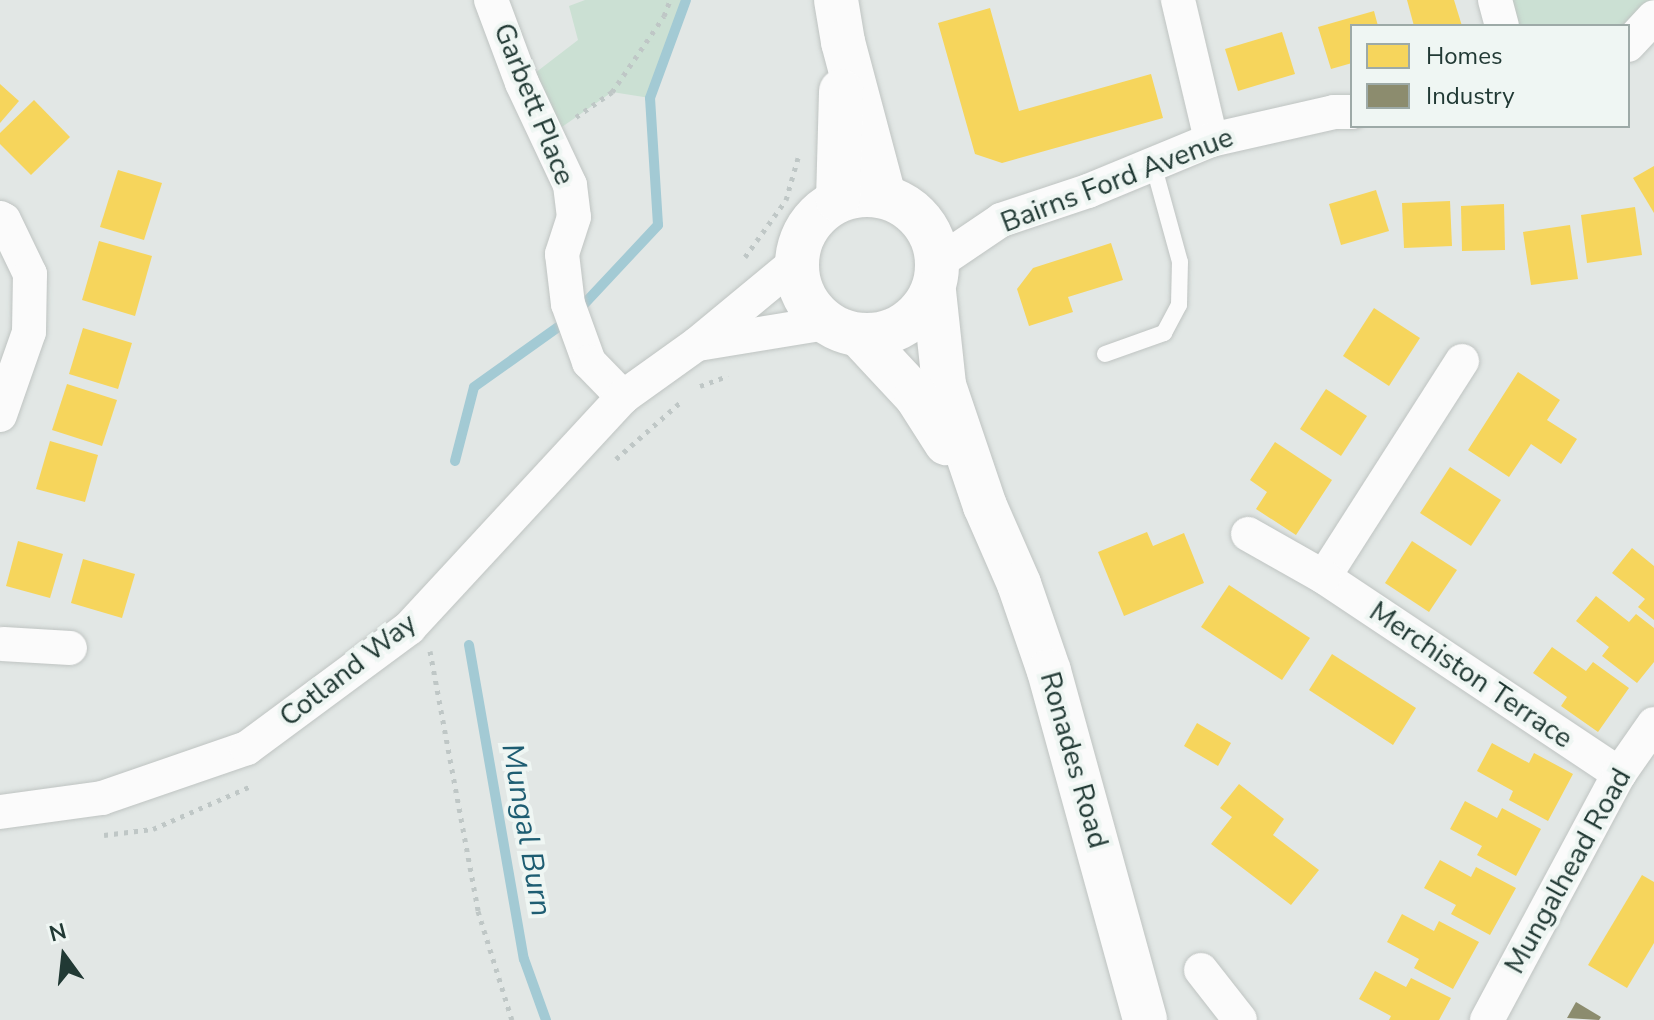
<!DOCTYPE html>
<style>
body{margin:0}
#map{position:relative;width:1654px;height:1020px;overflow:hidden;background:#e2e7e5;font-family:"Nunito Sans",sans-serif}
div>[style]{position:absolute}
.green>*{inset:0;background:#cbe0d3}
.homes>*{inset:0;background:#f6d55c}
.industry>*{inset:0;background:#8c8c6e}
.stream>*{height:10px;margin:-5px;padding:0 5px;transform-origin:5px;border-radius:5px;background:#a3cad4}
.path>*{height:5px;margin-top:-2.5px;transform-origin:0;background:repeating-linear-gradient(90deg,#bfc7c6 0 4px,transparent 0 10px)}
.roads{filter:drop-shadow(0 0 2px #bfc4c2) drop-shadow(0 0 2px #bfc4c2)}
.service>*{height:16px;margin:-8px;padding:0 8px;transform-origin:8px;border-radius:8px;background:#fbfbfb}
.minor>*{height:34px;margin:-17px;padding:0 17px;transform-origin:17px;border-radius:17px;background:#fbfbfb}
.secondary>*{height:44px;margin:-22px;padding:0 22px;transform-origin:22px;border-radius:22px;background:#fbfbfb}
.secondary>.ring{margin:-22px;padding:0;box-sizing:content-box;background:none;border:44px solid #fbfbfb;border-radius:50%}
span{translate:-50% -50%;white-space:nowrap;text-align:center;line-height:1.15;-webkit-text-stroke:8px #eff6f3;paint-order:stroke}
.street-label{font-size:28px;color:#213934}
.water-label{font-size:30px;color:#1e5d72;font-style:italic}
.legend{position:absolute;left:1350px;top:24px;width:280px;height:104px;box-sizing:border-box;background:#eff6f3;border:2px solid #9daaa7;margin:0;padding:10px 14px;list-style:none;font-size:24px;color:#213934}
.legend li{display:flex;align-items:center;gap:16px;height:40px}
.legend b{width:40px;border:2px solid #9daaa7}
.north{position:absolute;left:24px;top:916px;width:80px;height:80px;-webkit-text-stroke:6px #eff6f3;paint-order:stroke;rotate:345deg;font-size:22px;font-weight:700;line-height:32px;text-align:center;color:#213934}
.north::after{content:'';display:block;margin:auto;width:28px;height:36px;background:#213934;clip-path:polygon(50% 0,100% 100%,50% 72%,0 100%)}
</style>
<div id="map">
<div class="green">
<div style="clip-path:polygon(585px 0,686px 0,650px 98px,612px 92px,549px 136px,522px 83px,578px 40px,569px 6px)"></div>
<div style="clip-path:polygon(1495px 0,1654px 0,1654px 17px,1628px 26px,1502px 26px)"></div>
</div>
<div class="homes">
<div style="clip-path:polygon(1407px 0,1454px 0,1462px 26px,1414px 26px)"></div>
<div style="clip-path:polygon(990px 8px,1019px 111px,1151px 74px,1163px 118px,1002px 163px,975px 154px,938px 23px)"></div>
<div style="clip-path:polygon(1374px 11px,1378px 26px,1352px 26px,1352px 63px,1331px 69px,1318px 27px)"></div>
<div style="clip-path:polygon(1282px 32px,1295px 74px,1238px 91px,1225px 49px)"></div>
<div style="clip-path:polygon(0 84px,19px 101px,0 123px)"></div>
<div style="clip-path:polygon(34px 100px,70px 137px,31px 175px,0 144px,0 133px)"></div>
<div style="clip-path:polygon(1654px 166px,1654px 213px,1633px 178px)"></div>
<div style="clip-path:polygon(118px 170px,162px 183px,144px 240px,100px 227px)"></div>
<div style="clip-path:polygon(1376px 190px,1389px 231px,1341px 245px,1329px 204px)"></div>
<div style="clip-path:polygon(1450px 201px,1452px 246px,1404px 248px,1402px 203px)"></div>
<div style="clip-path:polygon(1504px 204px,1505px 250px,1462px 251px,1461px 206px)"></div>
<div style="clip-path:polygon(1635px 207px,1642px 255px,1587px 263px,1581px 215px)"></div>
<div style="clip-path:polygon(1570px 225px,1578px 279px,1531px 285px,1523px 232px)"></div>
<div style="clip-path:polygon(99px 241px,152px 256px,135px 316px,82px 300px)"></div>
<div style="clip-path:polygon(1111px 243px,1123px 280px,1068px 297px,1073px 312px,1029px 326px,1017px 289px,1033px 268px)"></div>
<div style="clip-path:polygon(1374px 308px,1420px 338px,1389px 386px,1343px 356px)"></div>
<div style="clip-path:polygon(83px 328px,132px 343px,118px 389px,69px 374px)"></div>
<div style="clip-path:polygon(1518px 372px,1560px 400px,1547px 420px,1577px 439px,1561px 464px,1531px 444px,1509px 477px,1468px 450px)"></div>
<div style="clip-path:polygon(67px 384px,117px 400px,102px 446px,52px 430px)"></div>
<div style="clip-path:polygon(1326px 389px,1367px 416px,1341px 456px,1300px 429px)"></div>
<div style="clip-path:polygon(50px 441px,98px 455px,85px 502px,36px 489px)"></div>
<div style="clip-path:polygon(1275px 442px,1332px 480px,1296px 535px,1256px 509px,1267px 492px,1250px 480px)"></div>
<div style="clip-path:polygon(1450px 467px,1501px 500px,1471px 546px,1420px 513px)"></div>
<div style="clip-path:polygon(1147px 532px,1153px 546px,1184px 533px,1204px 583px,1124px 616px,1098px 552px)"></div>
<div style="clip-path:polygon(18px 541px,63px 554px,50px 598px,6px 586px)"></div>
<div style="clip-path:polygon(1412px 541px,1457px 570px,1429px 612px,1385px 583px)"></div>
<div style="clip-path:polygon(1632px 548px,1654px 566px,1654px 620px,1638px 607px,1645px 599px,1612px 573px)"></div>
<div style="clip-path:polygon(83px 559px,135px 574px,122px 618px,71px 603px)"></div>
<div style="clip-path:polygon(1229px 585px,1310px 638px,1282px 680px,1201px 627px)"></div>
<div style="clip-path:polygon(1596px 596px,1629px 622px,1636px 614px,1654px 628px,1654px 662px,1637px 683px,1602px 656px,1609px 647px,1576px 621px)"></div>
<div style="clip-path:polygon(1552px 647px,1586px 671px,1593px 662px,1629px 688px,1598px 732px,1561px 706px,1567px 697px,1533px 673px)"></div>
<div style="clip-path:polygon(1332px 654px,1416px 708px,1393px 745px,1309px 690px)"></div>
<div style="clip-path:polygon(1197px 723px,1231px 743px,1218px 766px,1184px 746px)"></div>
<div style="clip-path:polygon(1492px 743px,1529px 763px,1534px 753px,1573px 774px,1548px 821px,1509px 800px,1513px 791px,1477px 771px)"></div>
<div style="clip-path:polygon(1239px 784px,1284px 819px,1273px 835px,1319px 870px,1291px 905px,1211px 844px,1232px 817px,1220px 808px)"></div>
<div style="clip-path:polygon(1465px 801px,1497px 818px,1502px 808px,1541px 829px,1516px 876px,1477px 855px,1482px 846px,1450px 829px)"></div>
<div style="clip-path:polygon(1440px 860px,1471px 877px,1476px 867px,1516px 888px,1490px 935px,1451px 914px,1456px 905px,1424px 888px)"></div>
<div style="clip-path:polygon(1642px 875px,1654px 882px,1654px 943px,1627px 988px,1588px 965px)"></div>
<div style="clip-path:polygon(1402px 914px,1434px 931px,1439px 921px,1479px 942px,1453px 989px,1414px 968px,1419px 959px,1387px 942px)"></div>
<div style="clip-path:polygon(1375px 971px,1406px 987px,1411px 978px,1451px 998px,1439px 1020px,1389px 1020px,1391px 1016px,1359px 999px)"></div>
</div>
<div class="industry">
<div style="clip-path:polygon(1576px 1002px,1601px 1017px,1599px 1020px,1567px 1018px)"></div>
</div>
<div class="stream">
<div style="left:455px;top:461px;width:76px;rotate:-75.6deg"></div>
<div style="left:474px;top:387px;width:120px;rotate:-35.5deg"></div>
<div style="left:572px;top:317px;width:126px;rotate:-46.9deg"></div>
<div style="left:658px;top:225px;width:127px;rotate:-93.6deg"></div>
<div style="left:650px;top:98px;width:104px;rotate:-69.8deg"></div>
<div style="left:469px;top:645px;width:319px;rotate:80.1deg"></div>
<div style="left:524px;top:959px;width:65px;rotate:70.2deg"></div>
</div>
<div class="path">
<div style="left:576px;top:117px;width:44px;rotate:-34.8deg"></div>
<div style="left:612px;top:92px;width:92px;rotate:-55.6deg"></div>
<div style="left:664px;top:16px;width:17px;rotate:-69deg"></div>
<div style="left:745px;top:257px;width:70px;rotate:-54.3deg"></div>
<div style="left:786px;top:200px;width:44px;rotate:-74.1deg"></div>
<div style="left:700px;top:386px;width:30px;rotate:-20deg"></div>
<div style="left:616px;top:459px;width:89px;rotate:-41.4deg"></div>
<div style="left:430px;top:651px;width:264px;rotate:79.5deg"></div>
<div style="left:478px;top:911px;width:114px;rotate:72.7deg"></div>
<div style="left:104px;top:835px;width:49px;rotate:-7deg"></div>
<div style="left:153px;top:829px;width:109px;rotate:-23.7deg"></div>
</div>
<div class="roads">
<div class="service">
<div style="left:1105px;top:354px;width:63px;rotate:-19.6deg"></div>
<div style="left:1164px;top:333px;width:32px;rotate:-62deg"></div>
<div style="left:1179px;top:305px;width:43px;rotate:-88.7deg"></div>
<div style="left:1180px;top:262px;width:102px;rotate:-105.4deg"></div>
</div>
<div class="minor">
<div style="left:491px;top:0;width:89px;rotate:69.5deg"></div>
<div style="left:522px;top:83px;width:113px;rotate:64.8deg"></div>
<div style="left:570px;top:185px;width:32px;rotate:83deg"></div>
<div style="left:574px;top:217px;width:39px;rotate:108deg"></div>
<div style="left:562px;top:254px;width:50px;rotate:83.2deg"></div>
<div style="left:568px;top:304px;width:62px;rotate:70.1deg"></div>
<div style="left:589px;top:362px;width:49px;rotate:45.8deg"></div>
<div style="left:1178px;top:0;width:144px;rotate:76.7deg"></div>
<div style="left:1495px;top:0;width:27px;rotate:75deg"></div>
<div style="left:1628px;top:45px;width:38px;rotate:-47deg"></div>
<div style="left:0;top:218px;width:4px;rotate:27deg"></div>
<div style="left:4px;top:220px;width:60px;rotate:64.3deg"></div>
<div style="left:30px;top:274px;width:58px;rotate:91deg"></div>
<div style="left:29px;top:332px;width:88px;rotate:109.3deg"></div>
<div style="left:939px;top:262px;width:75px;rotate:-34.1deg"></div>
<div style="left:1001px;top:220px;width:92px;rotate:-18.4deg"></div>
<div style="left:1088px;top:191px;width:133px;rotate:-22.5deg"></div>
<div style="left:1211px;top:140px;width:126px;rotate:-12.8deg"></div>
<div style="left:1334px;top:112px;width:18px"></div>
<div style="left:698px;top:344px;width:130px;rotate:-9.3deg"></div>
<div style="left:1462px;top:361px;width:256px;rotate:122.6deg"></div>
<div style="left:1324px;top:577px;width:355px;rotate:33.7deg"></div>
<div style="left:1248px;top:534px;width:87px;rotate:29.5deg"></div>
<div style="left:3px;top:644px;width:67px;rotate:3.4deg"></div>
<div style="left:0;top:812px;width:103px;rotate:-7.8deg"></div>
<div style="left:102px;top:798px;width:153px;rotate:-19deg"></div>
<div style="left:247px;top:748px;width:202px;rotate:-36.5deg"></div>
<div style="left:409px;top:628px;width:315px;rotate:-47.2deg"></div>
<div style="left:623px;top:397px;width:91px;rotate:-35.6deg"></div>
<div style="left:697px;top:344px;width:129px;rotate:-39.6deg"></div>
<div style="left:1201px;top:970px;width:63px;rotate:52deg"></div>
<div style="left:1487px;top:1020px;width:279px;rotate:-61.8deg"></div>
<div style="left:1619px;top:774px;width:61px;rotate:-55deg"></div>
</div>
<div class="secondary">
<div style="left:836px;top:0;width:43px;rotate:80.5deg"></div>
<div style="left:843px;top:42px;width:159px;rotate:75.1deg"></div>
<div class="ring" style="left:797px;top:195px;width:96px;height:96px"></div>
<div style="left:838px;top:200px;width:109px;rotate:-88.4deg"></div>
<div style="left:934px;top:291px;width:95px;rotate:83.9deg"></div>
<div style="left:944px;top:385px;width:128px;rotate:71.3deg"></div>
<div style="left:985px;top:506px;width:85px;rotate:66.4deg"></div>
<div style="left:1019px;top:584px;width:92px;rotate:71deg"></div>
<div style="left:1049px;top:671px;width:362px;rotate:74.6deg"></div>
<div style="left:860px;top:336px;width:82px;rotate:47deg"></div>
<div style="left:916px;top:396px;width:56px;rotate:57.4deg"></div>
</div>
</div>
<div class="street-label">
<span style="left:534px;top:104px;rotate:68deg">Garbett Place</span>
<span style="left:1117px;top:180px;rotate:-21deg">Bairns Ford Avenue</span>
<span style="left:348px;top:670px;rotate:-38deg">Cotland Way</span>
<span style="left:1471px;top:675px;rotate:34deg">Merchiston Terrace</span>
<span style="left:1074px;top:760px;rotate:74deg">Ronades Road</span>
<span style="left:1568px;top:871px;rotate:-61deg">Mungalhead Road</span>
</div>
<div class="water-label">
<span style="left:526px;top:830px;rotate:80deg">Mungal Burn</span>
</div>
<ul class="legend">
<li><b style="height:22px;background:#f6d55c"></b>Homes</li>
<li><b style="height:22px;background:#8c8c6e"></b>Industry</li>
</ul>
<div class="north">N</div>
</div>
